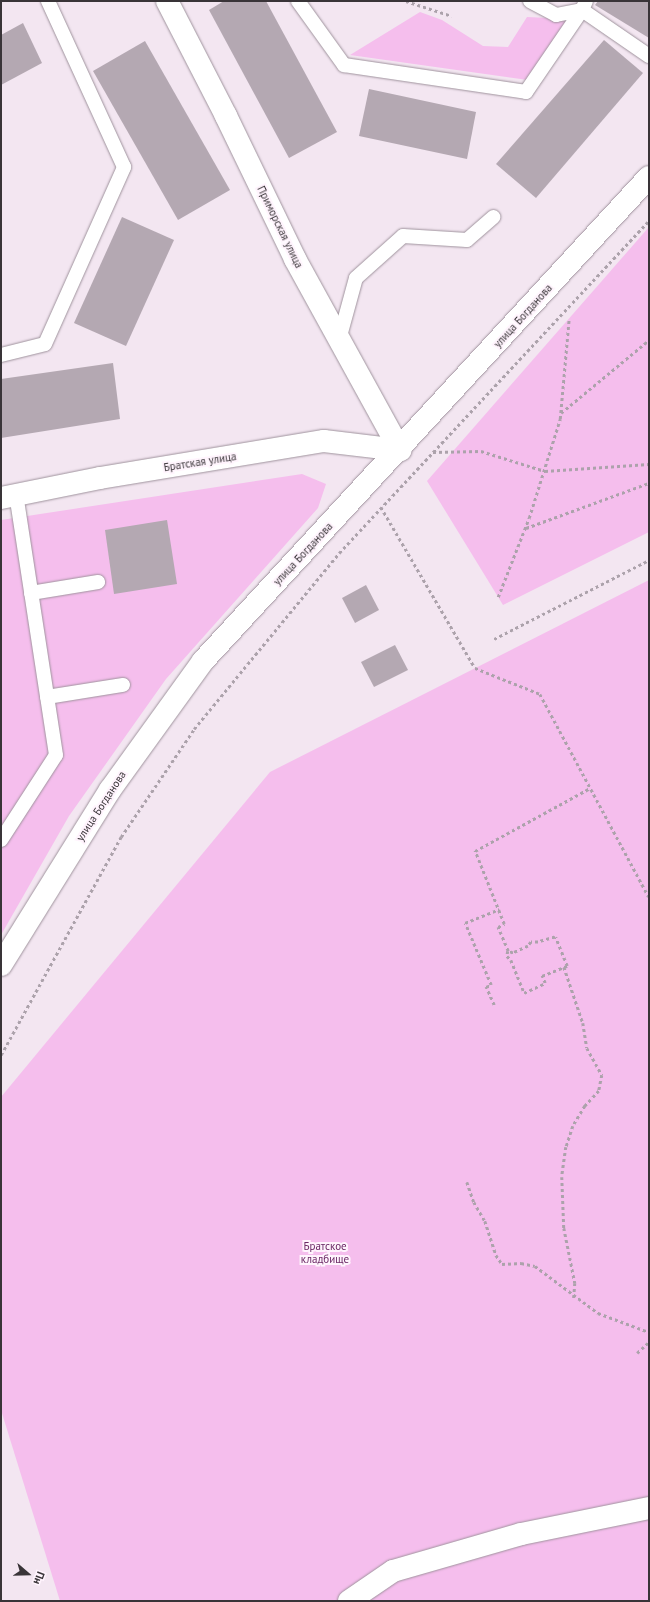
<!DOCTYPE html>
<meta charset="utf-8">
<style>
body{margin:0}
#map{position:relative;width:650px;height:1602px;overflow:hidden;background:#f3e6f1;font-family:"PT Sans",sans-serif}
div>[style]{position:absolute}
.green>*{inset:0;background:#f5beed}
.building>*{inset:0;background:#b4a8b2}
.path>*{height:2.5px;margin-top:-1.25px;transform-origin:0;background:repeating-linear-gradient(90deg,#aca2ab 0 3px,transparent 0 6px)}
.roads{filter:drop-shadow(0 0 1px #9f939d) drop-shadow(0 0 1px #9f939d)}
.service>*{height:14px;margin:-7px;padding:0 7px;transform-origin:7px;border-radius:7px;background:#fff}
.minor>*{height:22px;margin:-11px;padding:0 11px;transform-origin:11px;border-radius:11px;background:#fff}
.primary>*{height:22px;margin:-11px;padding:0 11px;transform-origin:11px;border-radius:11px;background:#fff}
span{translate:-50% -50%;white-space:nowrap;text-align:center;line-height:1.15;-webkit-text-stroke:4px #fff4fd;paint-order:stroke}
.street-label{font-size:11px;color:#393438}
.park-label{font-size:11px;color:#6b2965}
.frame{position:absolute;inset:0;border:2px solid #393438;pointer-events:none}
.north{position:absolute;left:8px;top:1554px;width:40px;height:40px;-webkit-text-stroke:3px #fff4fd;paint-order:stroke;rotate:110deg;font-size:11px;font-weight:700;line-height:16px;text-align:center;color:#393438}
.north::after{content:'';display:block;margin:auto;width:14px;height:18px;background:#393438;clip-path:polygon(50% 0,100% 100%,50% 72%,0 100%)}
</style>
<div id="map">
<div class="green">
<div style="clip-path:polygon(420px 12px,442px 20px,483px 46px,508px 47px,527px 17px,570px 19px,528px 80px,350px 55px)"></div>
<div style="clip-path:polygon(649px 227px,649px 532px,503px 605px,427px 481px)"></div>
<div style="clip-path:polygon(302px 474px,326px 484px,318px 508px,166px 679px,69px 816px,1px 935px,1px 520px)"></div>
<div style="clip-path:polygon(649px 580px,649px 1601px,60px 1601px,1px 1410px,1px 1097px,270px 772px)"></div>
</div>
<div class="building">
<div style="clip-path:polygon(224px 1px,266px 1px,337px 132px,289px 158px,209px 10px)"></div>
<div style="clip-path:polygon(598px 1px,649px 1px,649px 38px,595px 5px)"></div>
<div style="clip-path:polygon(23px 23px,42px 63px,1px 85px,1px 35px)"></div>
<div style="clip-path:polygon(604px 40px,643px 73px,536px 198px,496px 164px)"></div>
<div style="clip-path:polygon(145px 41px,230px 190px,178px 220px,93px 71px)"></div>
<div style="clip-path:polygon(369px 89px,476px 112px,467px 159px,359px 136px)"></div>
<div style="clip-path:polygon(122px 217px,174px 240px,126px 346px,74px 323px)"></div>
<div style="clip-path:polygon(113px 363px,120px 419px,1px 438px,1px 379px)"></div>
<div style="clip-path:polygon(167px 520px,177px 584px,114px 594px,105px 530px)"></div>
<div style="clip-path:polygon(366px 585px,379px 610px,355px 623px,342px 598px)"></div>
<div style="clip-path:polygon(395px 645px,408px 670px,374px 687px,361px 662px)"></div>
</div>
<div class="path">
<div style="left:406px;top:1px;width:48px;rotate:18.1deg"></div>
<div style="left:561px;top:413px;width:114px;rotate:-39.7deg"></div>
<div style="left:433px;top:452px;width:48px;rotate:-1.2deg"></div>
<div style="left:481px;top:451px;width:67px;rotate:17.4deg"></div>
<div style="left:545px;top:471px;width:104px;rotate:-3.9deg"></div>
<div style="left:381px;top:507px;width:186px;rotate:59.7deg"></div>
<div style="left:475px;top:668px;width:70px;rotate:21.8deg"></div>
<div style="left:540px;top:694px;width:230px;rotate:61.8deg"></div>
<div style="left:526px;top:528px;width:131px;rotate:-20.1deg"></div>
<div style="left:498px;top:597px;width:85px;rotate:-68.6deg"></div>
<div style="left:529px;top:518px;width:104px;rotate:-72.6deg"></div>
<div style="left:560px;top:419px;width:101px;rotate:-84.9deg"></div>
<div style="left:494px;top:639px;width:174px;rotate:-27deg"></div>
<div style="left:508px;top:951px;width:5px;rotate:101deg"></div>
<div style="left:507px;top:956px;width:6px;rotate:45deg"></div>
<div style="left:511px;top:960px;width:35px;rotate:68deg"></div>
<div style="left:524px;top:993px;width:23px;rotate:-25deg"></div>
<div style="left:545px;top:983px;width:8px;rotate:-113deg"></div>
<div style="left:542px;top:976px;width:27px;rotate:-22deg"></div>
<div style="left:567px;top:966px;width:31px;rotate:-112deg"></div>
<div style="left:555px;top:937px;width:18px;rotate:164deg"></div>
<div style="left:538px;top:942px;width:7px;rotate:180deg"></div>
<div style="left:531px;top:942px;width:5px;rotate:127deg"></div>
<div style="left:528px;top:946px;width:17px;rotate:155deg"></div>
<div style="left:513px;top:953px;width:5px;rotate:-158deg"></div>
<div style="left:508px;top:951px;width:26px;rotate:-113deg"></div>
<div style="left:498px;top:927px;width:7px;rotate:-27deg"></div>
<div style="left:504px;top:924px;width:79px;rotate:-111.7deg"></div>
<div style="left:475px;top:851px;width:131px;rotate:-28.7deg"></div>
<div style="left:564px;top:967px;width:59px;rotate:71.3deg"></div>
<div style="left:583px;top:1023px;width:25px;rotate:81deg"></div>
<div style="left:587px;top:1048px;width:31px;rotate:61deg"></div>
<div style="left:602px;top:1075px;width:16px;rotate:101deg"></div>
<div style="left:599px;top:1091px;width:21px;rotate:133deg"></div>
<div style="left:585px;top:1106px;width:23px;rotate:121deg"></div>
<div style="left:573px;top:1126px;width:22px;rotate:108deg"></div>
<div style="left:566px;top:1147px;width:30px;rotate:98deg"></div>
<div style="left:562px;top:1177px;width:51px;rotate:87.8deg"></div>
<div style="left:564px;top:1228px;width:56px;rotate:78.7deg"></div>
<div style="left:575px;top:1283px;width:15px;rotate:94deg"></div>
<div style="left:494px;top:1005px;width:20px;rotate:-114deg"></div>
<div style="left:486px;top:987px;width:5px;rotate:-22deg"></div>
<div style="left:491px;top:985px;width:67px;rotate:-112.8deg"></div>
<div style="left:465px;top:923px;width:37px;rotate:-22deg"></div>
<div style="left:1px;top:1055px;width:249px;rotate:-61.2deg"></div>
<div style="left:121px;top:837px;width:130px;rotate:-55.9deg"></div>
<div style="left:194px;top:729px;width:228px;rotate:-50.5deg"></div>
<div style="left:339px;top:553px;width:454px;rotate:-47deg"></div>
<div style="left:467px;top:1182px;width:21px;rotate:71deg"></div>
<div style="left:474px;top:1202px;width:22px;rotate:60deg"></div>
<div style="left:485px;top:1221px;width:36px;rotate:72deg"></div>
<div style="left:496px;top:1255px;width:11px;rotate:56deg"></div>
<div style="left:502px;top:1264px;width:19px;rotate:-3deg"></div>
<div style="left:521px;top:1263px;width:14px;rotate:12deg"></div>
<div style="left:535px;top:1266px;width:79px;rotate:36.7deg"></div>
<div style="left:598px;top:1313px;width:54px;rotate:20.4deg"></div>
<div style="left:637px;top:1353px;width:16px;rotate:-43deg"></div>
</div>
<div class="roads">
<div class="service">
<div style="left:298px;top:1px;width:79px;rotate:54.3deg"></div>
<div style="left:344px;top:65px;width:184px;rotate:8.4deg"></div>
<div style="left:526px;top:92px;width:99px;rotate:-55.7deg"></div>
<div style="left:530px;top:1px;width:30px;rotate:28deg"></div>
<div style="left:556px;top:15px;width:26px;rotate:-11deg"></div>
<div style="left:586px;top:1px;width:10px;rotate:114deg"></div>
<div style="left:582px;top:10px;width:81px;rotate:34.5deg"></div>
<div style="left:339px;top:340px;width:64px;rotate:-74.7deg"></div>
<div style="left:356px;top:278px;width:63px;rotate:-41.8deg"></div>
<div style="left:403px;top:236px;width:64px;rotate:3.6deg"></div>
<div style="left:467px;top:240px;width:35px;rotate:-41deg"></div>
<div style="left:1px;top:355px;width:45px;rotate:-14deg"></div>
<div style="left:45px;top:344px;width:194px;rotate:-65.9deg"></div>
<div style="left:124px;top:167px;width:183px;rotate:-114.6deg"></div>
<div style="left:31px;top:593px;width:68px;rotate:-9.3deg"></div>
<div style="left:47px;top:697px;width:77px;rotate:-9deg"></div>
<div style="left:1px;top:840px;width:101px;rotate:-57.1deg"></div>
<div style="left:56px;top:755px;width:263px;rotate:-98.7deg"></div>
</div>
<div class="minor">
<div style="left:167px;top:1px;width:129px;rotate:62.8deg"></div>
<div style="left:226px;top:116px;width:159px;rotate:64.2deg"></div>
<div style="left:295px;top:259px;width:218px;rotate:61.2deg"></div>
<div style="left:1px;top:498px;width:101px;rotate:-11.4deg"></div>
<div style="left:100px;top:478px;width:227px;rotate:-9.4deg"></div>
<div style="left:324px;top:441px;width:77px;rotate:6.8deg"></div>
<div style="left:349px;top:1601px;width:53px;rotate:-34.3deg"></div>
<div style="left:393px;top:1571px;width:133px;rotate:-16.1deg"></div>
<div style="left:521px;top:1534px;width:131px;rotate:-11.5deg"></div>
</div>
<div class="primary">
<div style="left:1px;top:965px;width:206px;rotate:-58.1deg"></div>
<div style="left:110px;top:790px;width:159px;rotate:-54.2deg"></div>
<div style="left:203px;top:661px;width:658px;rotate:-47.34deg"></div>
</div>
</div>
<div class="street-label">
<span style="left:280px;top:227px;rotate:64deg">Приморская улица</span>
<span style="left:523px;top:316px;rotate:-48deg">улица Богданова</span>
<span style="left:200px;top:462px;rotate:-9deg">Братская улица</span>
<span style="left:303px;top:554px;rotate:-47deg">улица Богданова</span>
<span style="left:101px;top:806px;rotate:-57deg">улица Богданова</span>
</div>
<div class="park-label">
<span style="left:325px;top:1253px">Братское<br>кладбище</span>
</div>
<div class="frame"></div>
<div class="north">Пн</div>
</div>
